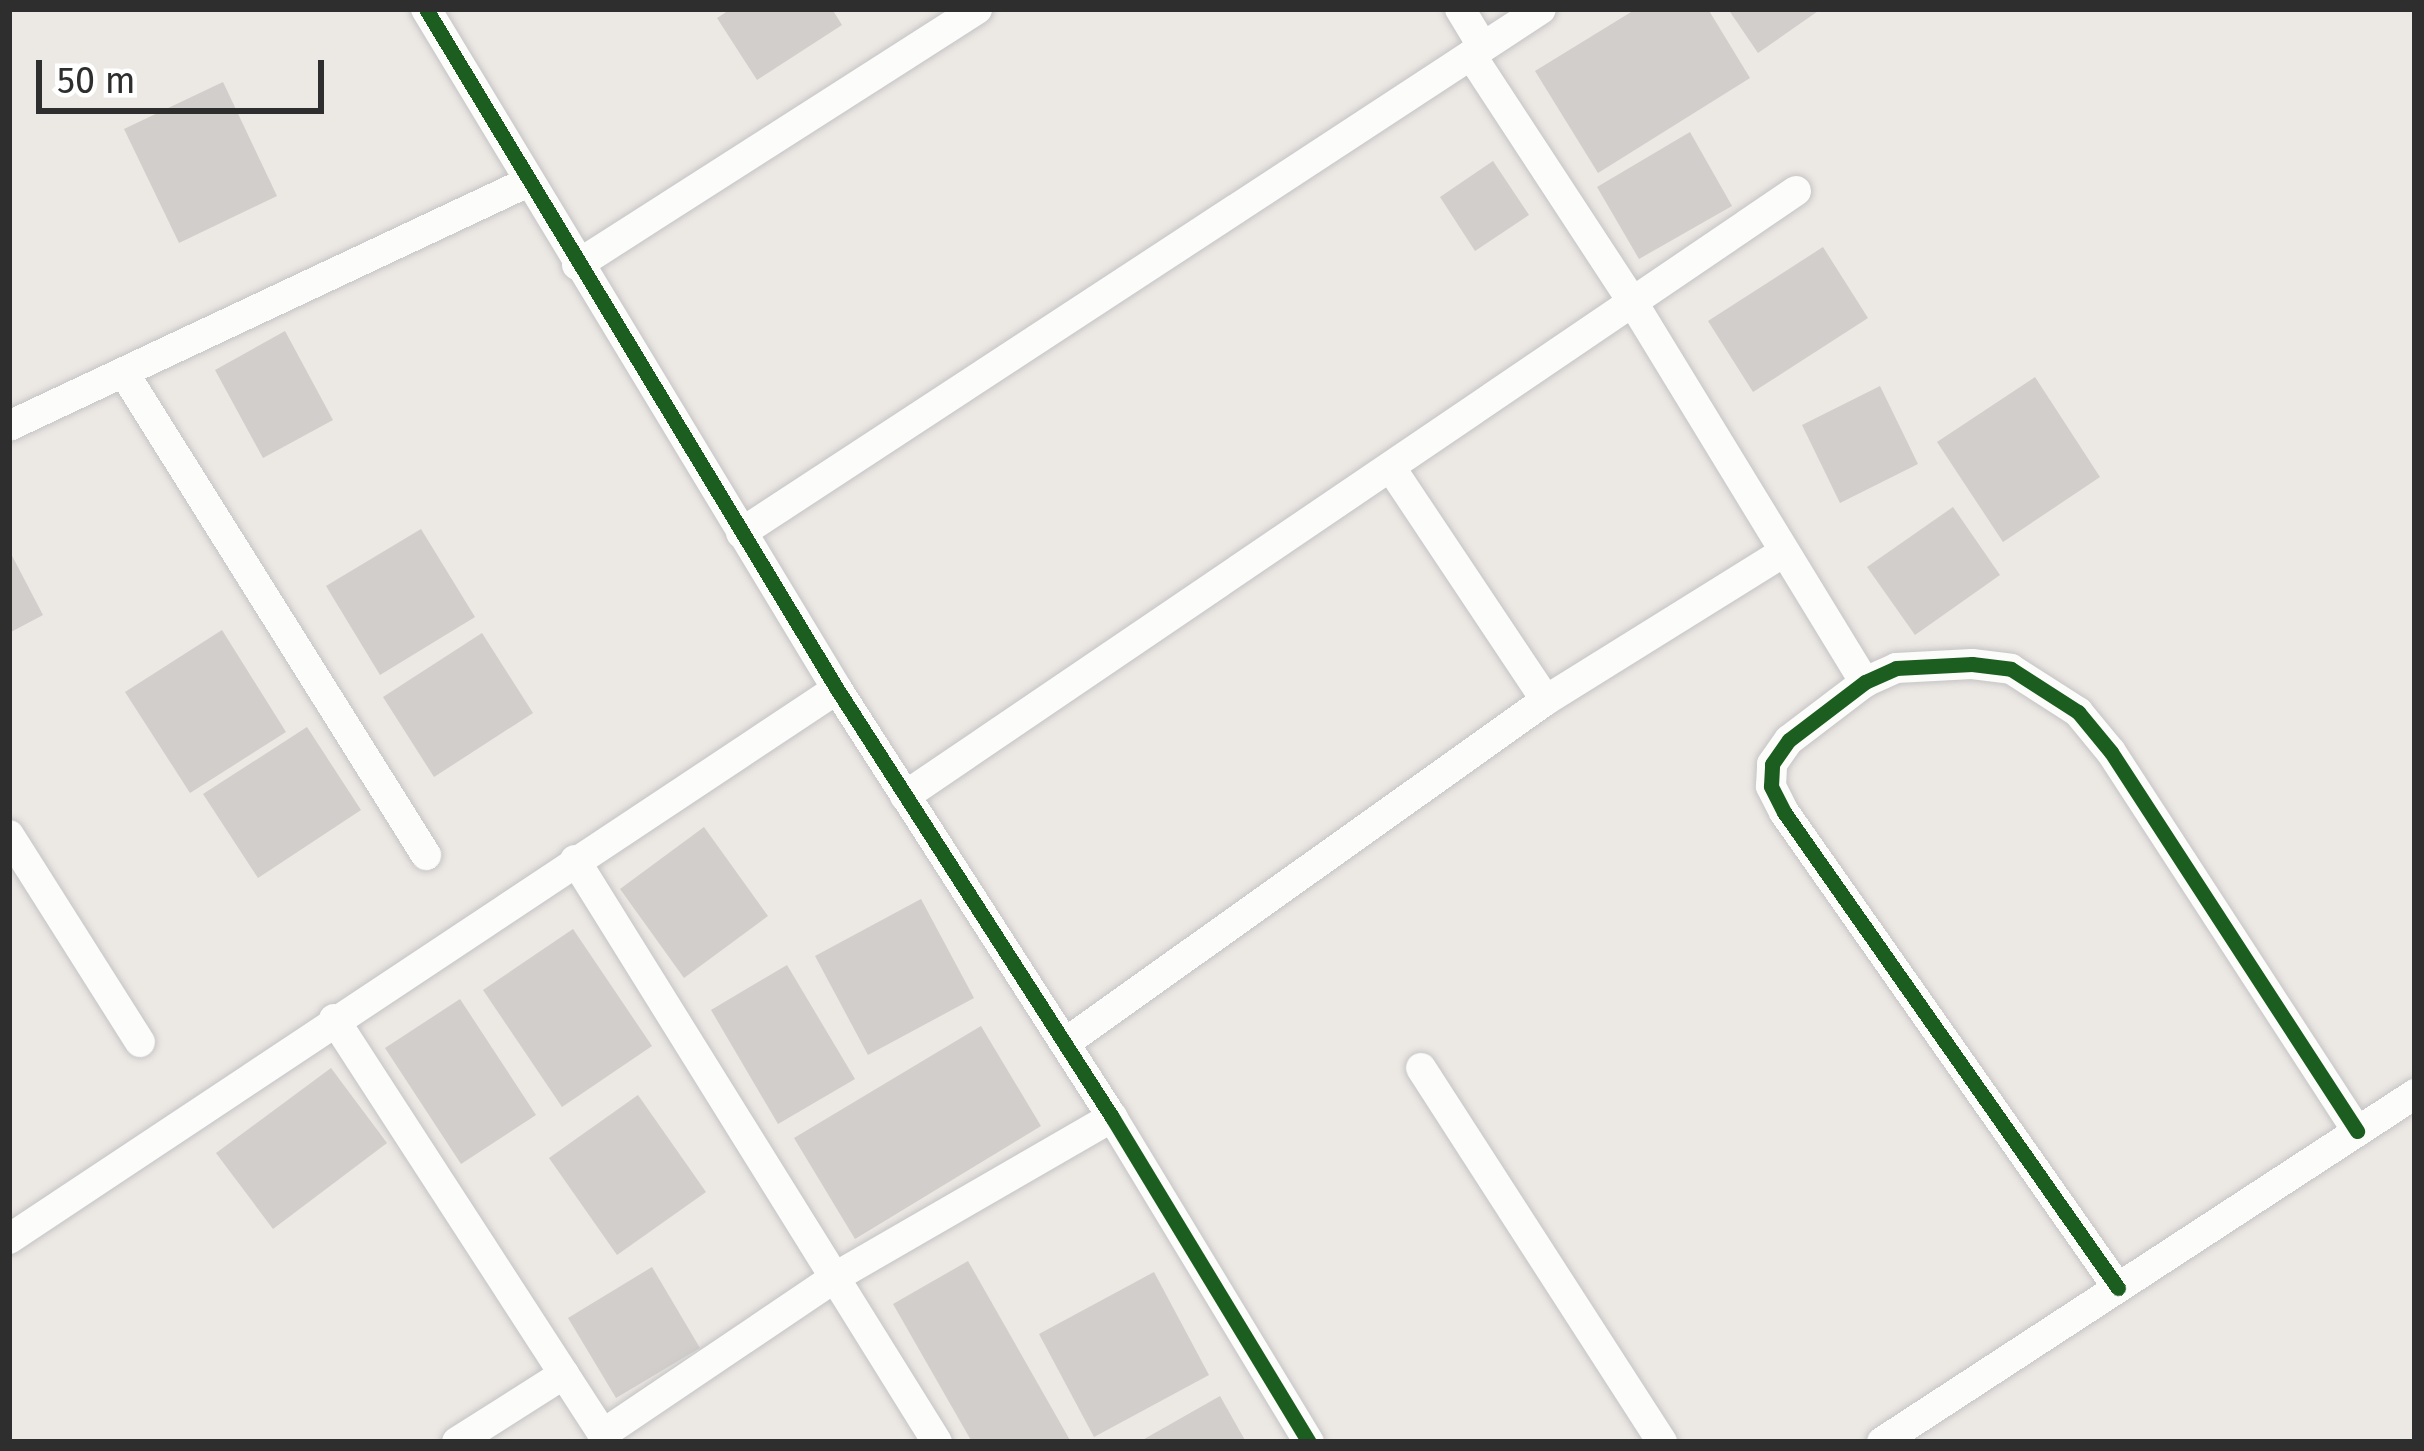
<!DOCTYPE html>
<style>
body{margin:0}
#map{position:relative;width:2424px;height:1451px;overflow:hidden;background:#ece8e4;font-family:"Fira Sans",sans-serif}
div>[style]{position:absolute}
.building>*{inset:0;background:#d1cecb}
.roads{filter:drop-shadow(0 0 3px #c5c4c5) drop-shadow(0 0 3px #c5c4c5)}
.minor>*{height:30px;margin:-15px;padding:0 15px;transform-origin:15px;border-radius:15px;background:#fcfcfb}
.cycleway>*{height:15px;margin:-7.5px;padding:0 7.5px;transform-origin:7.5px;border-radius:7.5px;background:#1b5e20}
span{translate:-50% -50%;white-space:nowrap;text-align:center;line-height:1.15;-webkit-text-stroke:9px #fff;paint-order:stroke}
.frame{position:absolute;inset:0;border:12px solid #2e2e2e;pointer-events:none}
.scale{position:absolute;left:36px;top:60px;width:288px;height:54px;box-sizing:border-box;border:6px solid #2e2e2e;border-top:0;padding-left:15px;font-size:36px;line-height:42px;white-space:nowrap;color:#2e2e2e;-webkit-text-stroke:9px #fff;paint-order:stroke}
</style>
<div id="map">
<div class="building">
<div style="clip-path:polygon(731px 9px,832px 9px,842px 25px,757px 80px,717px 18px)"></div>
<div style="clip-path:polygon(1636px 9px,1708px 9px,1750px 78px,1598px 173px,1535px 71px)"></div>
<div style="clip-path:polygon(1728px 9px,1821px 9px,1758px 53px)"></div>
<div style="clip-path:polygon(223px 82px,277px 196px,179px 243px,124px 129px)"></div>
<div style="clip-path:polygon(1690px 132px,1732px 206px,1639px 259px,1597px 187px)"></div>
<div style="clip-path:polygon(1493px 161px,1529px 215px,1475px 251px,1440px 197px)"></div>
<div style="clip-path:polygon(1823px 247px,1868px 318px,1753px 392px,1708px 321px)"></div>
<div style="clip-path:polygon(285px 331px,333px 420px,263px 458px,215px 370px)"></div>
<div style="clip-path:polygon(2035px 377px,2100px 477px,2003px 542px,1937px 442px)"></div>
<div style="clip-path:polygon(1880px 386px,1918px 464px,1840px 503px,1802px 425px)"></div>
<div style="clip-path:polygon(1953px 507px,2000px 575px,1915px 635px,1867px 567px)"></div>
<div style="clip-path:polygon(421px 529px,475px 617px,380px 675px,326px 586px)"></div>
<div style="clip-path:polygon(9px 550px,43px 615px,9px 633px)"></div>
<div style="clip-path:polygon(222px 630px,286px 732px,190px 793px,125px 692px)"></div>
<div style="clip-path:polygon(482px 633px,533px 713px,434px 777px,383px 697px)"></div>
<div style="clip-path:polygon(307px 727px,361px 810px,258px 878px,203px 794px)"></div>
<div style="clip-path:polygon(704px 827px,768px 916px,684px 978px,620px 889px)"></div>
<div style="clip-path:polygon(921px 899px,974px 998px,868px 1055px,815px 956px)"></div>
<div style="clip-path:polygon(573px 929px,652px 1046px,562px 1107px,483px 990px)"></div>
<div style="clip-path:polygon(787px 965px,855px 1079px,778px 1124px,711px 1010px)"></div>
<div style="clip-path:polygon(460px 999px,536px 1115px,461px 1164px,385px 1048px)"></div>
<div style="clip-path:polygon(981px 1026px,1041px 1126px,855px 1239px,794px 1138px)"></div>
<div style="clip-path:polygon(331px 1068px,387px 1143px,273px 1229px,216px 1153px)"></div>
<div style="clip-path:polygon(638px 1095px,706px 1192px,617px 1255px,549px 1158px)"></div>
<div style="clip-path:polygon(968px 1261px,1071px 1442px,972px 1442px,893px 1304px)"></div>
<div style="clip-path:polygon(652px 1267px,700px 1348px,616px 1398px,568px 1318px)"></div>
<div style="clip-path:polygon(1154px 1272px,1209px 1375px,1094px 1437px,1039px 1334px)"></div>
<div style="clip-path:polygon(1220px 1396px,1246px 1442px,1139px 1442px)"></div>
</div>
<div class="roads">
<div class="minor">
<div style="left:426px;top:9px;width:795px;rotate:58.85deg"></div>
<div style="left:837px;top:689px;width:509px;rotate:57.28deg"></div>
<div style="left:1112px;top:1117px;width:380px;rotate:58.8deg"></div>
<div style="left:1460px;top:9px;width:44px;rotate:58.8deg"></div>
<div style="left:1471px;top:55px;width:294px;rotate:56.8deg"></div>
<div style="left:1632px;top:301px;width:447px;rotate:58.6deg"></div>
<div style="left:577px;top:265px;width:475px;rotate:-32.6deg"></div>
<div style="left:124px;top:373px;width:569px;rotate:57.93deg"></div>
<div style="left:9px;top:426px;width:573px;rotate:-25.18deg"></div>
<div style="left:1391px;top:468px;width:279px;rotate:56.3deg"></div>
<div style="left:741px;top:533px;width:956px;rotate:-33.22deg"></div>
<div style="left:905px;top:796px;width:1077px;rotate:-34.18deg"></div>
<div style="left:9px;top:835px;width:245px;rotate:57.7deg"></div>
<div style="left:575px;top:860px;width:685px;rotate:58.12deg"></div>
<div style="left:334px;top:1019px;width:504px;rotate:57.07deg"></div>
<div style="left:1065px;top:1043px;width:591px;rotate:-35.49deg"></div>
<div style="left:1546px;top:700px;width:278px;rotate:-31.9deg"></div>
<div style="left:1421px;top:1068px;width:445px;rotate:57.2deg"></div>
<div style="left:9px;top:1239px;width:994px;rotate:-33.59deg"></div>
<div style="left:2118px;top:1288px;width:581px;rotate:-125.06deg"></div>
<div style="left:1784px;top:812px;width:29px;rotate:-117deg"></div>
<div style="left:1771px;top:786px;width:22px;rotate:-87deg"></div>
<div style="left:1772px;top:764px;width:29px;rotate:-55deg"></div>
<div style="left:1789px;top:740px;width:96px;rotate:-37.3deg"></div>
<div style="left:1865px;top:682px;width:34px;rotate:-24deg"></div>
<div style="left:1896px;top:668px;width:76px;rotate:-3deg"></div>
<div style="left:1972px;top:664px;width:39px;rotate:7deg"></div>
<div style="left:2011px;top:669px;width:80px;rotate:32.7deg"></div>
<div style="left:2078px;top:712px;width:52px;rotate:50.5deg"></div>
<div style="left:2111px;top:752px;width:452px;rotate:57deg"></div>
<div style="left:603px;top:1434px;width:282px;rotate:-34deg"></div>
<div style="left:837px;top:1276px;width:318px;rotate:-30deg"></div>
<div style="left:457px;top:1442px;width:127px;rotate:-32.4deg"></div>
<div style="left:1882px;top:1442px;width:637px;rotate:-33.14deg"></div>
</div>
</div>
<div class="cycleway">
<div style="left:426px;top:9px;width:795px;rotate:58.85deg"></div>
<div style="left:837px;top:689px;width:509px;rotate:57.28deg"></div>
<div style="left:1112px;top:1117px;width:380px;rotate:58.8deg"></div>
<div style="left:2118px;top:1288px;width:581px;rotate:-125.06deg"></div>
<div style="left:1784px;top:812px;width:29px;rotate:-117deg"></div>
<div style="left:1771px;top:786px;width:22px;rotate:-87deg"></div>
<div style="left:1772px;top:764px;width:29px;rotate:-55deg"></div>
<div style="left:1789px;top:740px;width:96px;rotate:-37.3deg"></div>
<div style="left:1865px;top:682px;width:34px;rotate:-24deg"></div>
<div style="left:1896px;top:668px;width:76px;rotate:-3deg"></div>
<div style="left:1972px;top:664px;width:39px;rotate:7deg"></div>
<div style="left:2011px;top:669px;width:80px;rotate:32.7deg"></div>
<div style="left:2078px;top:712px;width:52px;rotate:50.5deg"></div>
<div style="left:2111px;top:752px;width:452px;rotate:57deg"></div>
</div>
<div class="frame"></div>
<div class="scale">50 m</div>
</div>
